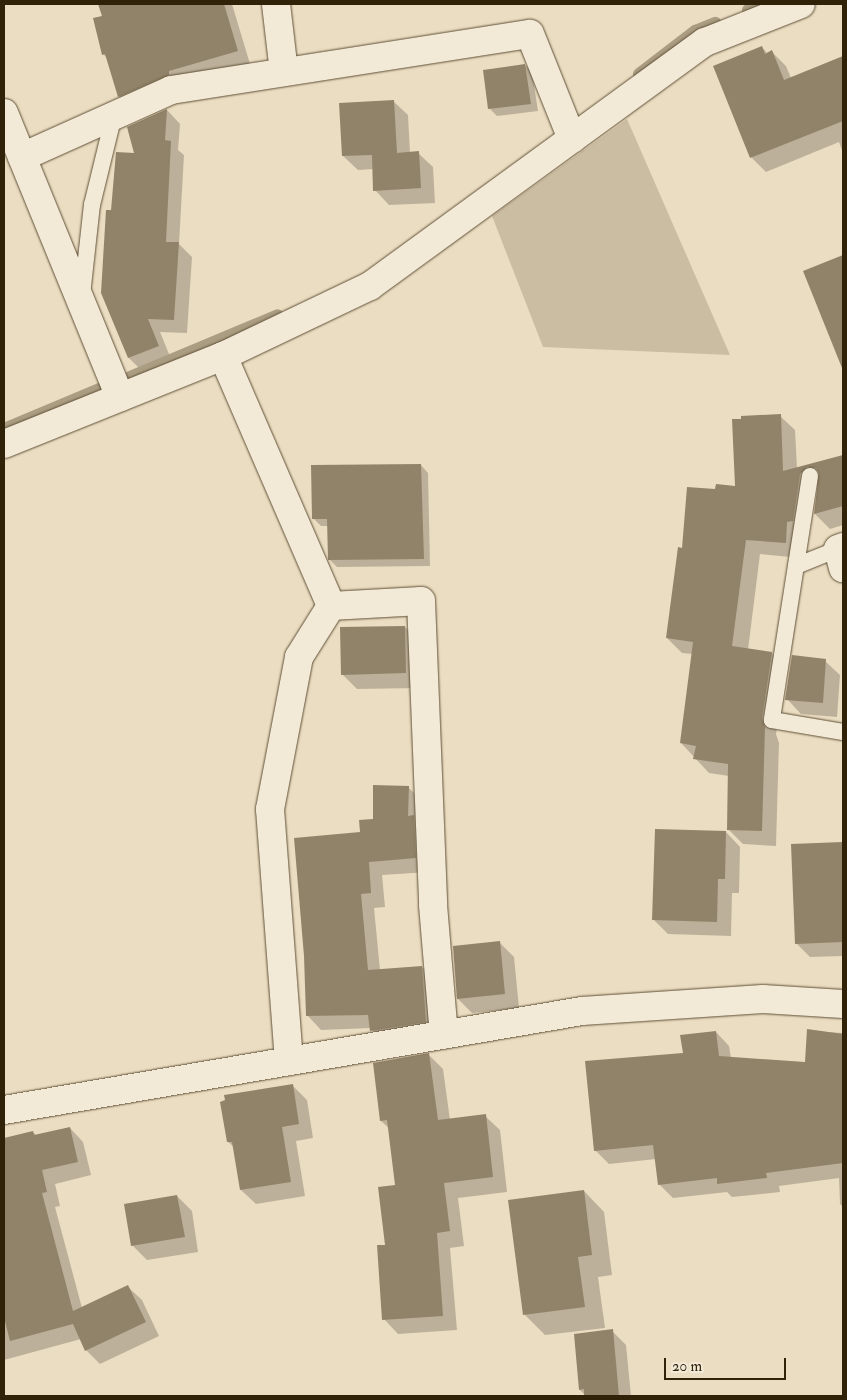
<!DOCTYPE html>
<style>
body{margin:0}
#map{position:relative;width:847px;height:1400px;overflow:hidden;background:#ebddc1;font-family:"IM FELL Double Pica",serif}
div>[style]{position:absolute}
.green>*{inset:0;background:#cbbda2}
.shadow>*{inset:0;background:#0003}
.stream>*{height:12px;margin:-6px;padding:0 6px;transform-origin:6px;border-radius:6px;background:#ab9d82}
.building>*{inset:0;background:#918369}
.roads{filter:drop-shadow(0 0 1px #5f5037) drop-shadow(0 0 1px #5f5037)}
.lane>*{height:16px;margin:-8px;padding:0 8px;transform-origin:8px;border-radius:8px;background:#f2e9d7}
.street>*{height:28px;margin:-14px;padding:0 14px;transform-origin:14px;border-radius:14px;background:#f2e9d7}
.secondary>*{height:28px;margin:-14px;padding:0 14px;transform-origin:14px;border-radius:14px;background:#f2e9d7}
span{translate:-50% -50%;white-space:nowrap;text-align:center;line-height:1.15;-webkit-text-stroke:4px #f2e9d7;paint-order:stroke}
.frame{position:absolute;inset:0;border:5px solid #302109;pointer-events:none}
.scale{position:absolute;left:664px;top:1358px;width:122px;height:22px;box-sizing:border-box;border:2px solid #302109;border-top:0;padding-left:6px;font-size:15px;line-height:18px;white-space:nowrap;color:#302109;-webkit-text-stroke:4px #f2e9d7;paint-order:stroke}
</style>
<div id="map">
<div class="green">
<div style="clip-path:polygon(627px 119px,730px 355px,543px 347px,492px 216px)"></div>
</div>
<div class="shadow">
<div style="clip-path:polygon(99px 4px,232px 4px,250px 64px,132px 109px,119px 96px,108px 59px,103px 54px,104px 17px)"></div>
<div style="clip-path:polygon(762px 47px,768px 54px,772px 52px,786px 66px,791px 78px,843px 57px,843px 153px,839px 142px,766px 172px,752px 158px,715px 66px)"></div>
<div style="clip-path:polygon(525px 65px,532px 72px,538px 111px,497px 116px,490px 109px,484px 71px)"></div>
<div style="clip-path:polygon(393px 101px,408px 115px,410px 153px,418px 153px,433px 167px,435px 203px,389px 205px,375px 190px,374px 169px,358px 170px,343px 156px)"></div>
<div style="clip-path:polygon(167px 110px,180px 124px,178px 150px,184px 155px,179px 244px,192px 257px,187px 333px,160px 332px,171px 359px,142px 371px,129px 358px,112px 212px,136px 154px)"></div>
<div style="clip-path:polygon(843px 256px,843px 337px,839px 339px,805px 272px)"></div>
<div style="clip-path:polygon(780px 416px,795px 430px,797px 469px,843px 457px,843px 525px,830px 529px,815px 514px,819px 484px,814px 489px,800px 558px,760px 554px,748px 650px,772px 653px,787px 668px,776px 734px,779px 743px,776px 846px,743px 844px,728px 829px,729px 776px,709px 773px,681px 743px,693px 654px,682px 653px,667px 638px,683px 549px,716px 490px,736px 487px)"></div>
<div style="clip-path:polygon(421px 465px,428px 473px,430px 566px,337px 567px,330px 560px,328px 526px,321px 526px,314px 519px)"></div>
<div style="clip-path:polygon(405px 627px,420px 642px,420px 688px,357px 689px,342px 674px)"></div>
<div style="clip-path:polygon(825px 661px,840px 675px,837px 717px,801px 714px,787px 699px)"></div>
<div style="clip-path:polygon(408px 787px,422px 801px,429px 872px,382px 875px,385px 907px,374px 908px,380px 970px,422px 967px,436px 981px,439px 1035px,385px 1045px,371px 1028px,321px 1030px,308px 1016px,361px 834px)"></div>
<div style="clip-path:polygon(726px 832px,740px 847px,739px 893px,732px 893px,731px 936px,668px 934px,654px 920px)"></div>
<div style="clip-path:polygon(843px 844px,843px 956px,810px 957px,796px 943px,793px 845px)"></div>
<div style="clip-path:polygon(499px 942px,514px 957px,519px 1008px,472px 1013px,458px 999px)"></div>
<div style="clip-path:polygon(808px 1031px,843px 1033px,843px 1207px,840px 1204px,839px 1178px,779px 1186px,780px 1192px,732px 1197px,727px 1192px,673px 1198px,659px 1184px,656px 1159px,609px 1164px,595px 1150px,684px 1054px,716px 1032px,729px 1046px,731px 1058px,806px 1063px)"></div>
<div style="clip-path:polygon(428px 1054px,443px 1069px,450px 1120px,485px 1116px,500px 1130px,507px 1192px,458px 1198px,464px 1246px,450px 1248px,457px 1330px,398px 1334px,384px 1319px,387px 1246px,397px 1186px,390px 1129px,381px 1121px)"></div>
<div style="clip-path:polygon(292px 1085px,307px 1100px,313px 1138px,296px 1141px,305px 1196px,256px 1204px,241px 1190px,234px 1147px,228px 1142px,226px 1101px)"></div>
<div style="clip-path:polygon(70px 1128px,83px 1142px,91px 1175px,55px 1184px,60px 1206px,55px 1207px,82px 1308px,128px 1287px,142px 1300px,159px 1336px,100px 1364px,86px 1350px,81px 1339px,4px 1360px,4px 1139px,33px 1132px,37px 1136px)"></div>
<div style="clip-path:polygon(584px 1191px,604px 1212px,612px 1275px,598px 1277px,605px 1328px,545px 1335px,525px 1315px,510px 1202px)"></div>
<div style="clip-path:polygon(177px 1196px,192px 1211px,198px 1252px,147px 1260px,132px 1245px)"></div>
<div style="clip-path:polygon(612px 1331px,626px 1345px,631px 1396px,586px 1396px,580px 1390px)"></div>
</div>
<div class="stream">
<div style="left:748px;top:10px;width:16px;rotate:-22deg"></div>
<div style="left:639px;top:74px;width:71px;rotate:-37.5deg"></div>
<div style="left:695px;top:31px;width:22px;rotate:-22deg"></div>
<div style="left:130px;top:377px;width:160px;rotate:-22.7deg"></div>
<div style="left:4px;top:429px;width:106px;rotate:-22.7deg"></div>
</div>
<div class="building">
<div style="clip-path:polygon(98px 4px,224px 4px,238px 51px,169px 71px,169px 75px,118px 97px,105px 54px,102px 55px,93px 18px,102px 16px)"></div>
<div style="clip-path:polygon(762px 46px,765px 54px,772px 50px,784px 80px,843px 56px,843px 121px,750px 158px,713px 66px)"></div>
<div style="clip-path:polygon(525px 64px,531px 104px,488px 109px,483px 70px)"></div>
<div style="clip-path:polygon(394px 100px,397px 153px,419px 151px,421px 188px,373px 191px,372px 155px,342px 156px,339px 103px)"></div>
<div style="clip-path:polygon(167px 109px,165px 140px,171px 141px,166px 242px,179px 242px,174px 320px,148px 319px,159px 346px,128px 358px,101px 293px,106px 210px,111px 210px,116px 152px,134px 153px,127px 127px)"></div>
<div style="clip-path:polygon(843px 255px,843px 367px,842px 368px,803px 271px)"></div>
<div style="clip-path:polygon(781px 414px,783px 471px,843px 455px,843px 506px,814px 514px,819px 473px,816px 468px,807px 467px,800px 474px,793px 521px,787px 522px,786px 543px,746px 540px,732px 646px,772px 652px,762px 718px,765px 727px,762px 831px,727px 830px,728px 764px,693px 759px,696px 746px,680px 743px,693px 642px,666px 638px,678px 547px,682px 548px,687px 487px,715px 489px,716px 484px,735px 486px,732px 419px,741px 419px,741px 416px)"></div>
<div style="clip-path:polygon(421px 464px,424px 559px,328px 560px,327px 519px,312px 519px,311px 465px)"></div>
<div style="clip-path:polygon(405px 626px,406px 673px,341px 675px,340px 627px)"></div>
<div style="clip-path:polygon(792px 655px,826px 659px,823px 703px,785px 700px)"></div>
<div style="clip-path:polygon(373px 785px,409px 786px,408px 816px,414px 815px,416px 858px,369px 862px,371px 893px,361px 894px,368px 970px,422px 966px,426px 1022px,370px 1031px,368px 1015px,306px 1016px,304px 956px,294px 838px,360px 832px,359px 820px,373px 819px)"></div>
<div style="clip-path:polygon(655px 829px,726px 831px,725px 879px,718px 879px,717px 922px,652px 920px)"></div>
<div style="clip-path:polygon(843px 842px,843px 942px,795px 944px,791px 844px)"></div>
<div style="clip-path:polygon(500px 941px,505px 994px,457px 999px,453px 946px)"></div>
<div style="clip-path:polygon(807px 1029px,843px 1034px,843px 1163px,766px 1173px,767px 1178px,717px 1184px,717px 1178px,658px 1185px,653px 1145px,594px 1151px,585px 1061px,683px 1053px,680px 1035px,716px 1031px,719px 1056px,805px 1062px)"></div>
<div style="clip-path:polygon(429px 1053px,438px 1120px,486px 1114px,493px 1177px,444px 1183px,450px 1231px,437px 1233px,443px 1316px,382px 1320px,377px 1245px,385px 1245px,378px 1187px,395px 1185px,387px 1120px,380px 1121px,373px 1063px)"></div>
<div style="clip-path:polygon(293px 1084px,299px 1124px,282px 1127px,291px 1182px,240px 1190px,232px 1142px,227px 1142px,220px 1102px,225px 1100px,224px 1095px)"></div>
<div style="clip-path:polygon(70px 1127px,78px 1162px,42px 1170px,47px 1192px,42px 1193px,73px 1311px,128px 1285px,146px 1322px,85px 1351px,73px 1324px,10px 1341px,4px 1317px,4px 1138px,33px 1131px,34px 1135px)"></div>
<div style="clip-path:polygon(584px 1190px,592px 1255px,578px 1257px,585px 1307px,523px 1315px,508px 1200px)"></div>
<div style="clip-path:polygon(177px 1195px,185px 1237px,131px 1246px,124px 1204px)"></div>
<div style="clip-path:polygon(613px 1329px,619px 1396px,584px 1396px,584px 1389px,579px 1390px,574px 1334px)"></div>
</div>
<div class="roads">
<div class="lane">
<div style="left:82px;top:295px;width:91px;rotate:-83.7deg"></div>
<div style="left:92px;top:205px;width:93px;rotate:-76.3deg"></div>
<div style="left:810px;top:476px;width:247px;rotate:98.9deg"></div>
<div style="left:772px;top:720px;width:72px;rotate:9.6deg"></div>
<div style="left:796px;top:566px;width:45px;rotate:-22deg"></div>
</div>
<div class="street">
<div style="left:276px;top:4px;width:68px;rotate:83.3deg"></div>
<div style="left:4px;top:113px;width:307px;rotate:67.8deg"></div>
<div style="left:22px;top:157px;width:163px;rotate:-24.2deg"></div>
<div style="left:171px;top:90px;width:363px;rotate:-8.9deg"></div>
<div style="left:530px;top:34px;width:113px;rotate:68.2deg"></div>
<div style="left:223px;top:356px;width:272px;rotate:66.6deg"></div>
<div style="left:331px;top:606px;width:60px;rotate:122.1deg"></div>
<div style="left:299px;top:657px;width:155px;rotate:100.8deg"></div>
<div style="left:270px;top:809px;width:253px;rotate:85.7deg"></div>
<div style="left:4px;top:444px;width:236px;rotate:-21.9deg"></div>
<div style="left:223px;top:356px;width:163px;rotate:-25.5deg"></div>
<div style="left:370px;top:286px;width:414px;rotate:-36.1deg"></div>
<div style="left:705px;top:42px;width:103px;rotate:-21.6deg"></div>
<div style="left:843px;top:547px;width:5px;rotate:158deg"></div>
<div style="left:838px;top:549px;width:20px;rotate:75deg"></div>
<div style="left:331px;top:606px;width:90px;rotate:-3.2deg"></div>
<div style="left:421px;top:601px;width:304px;rotate:87.7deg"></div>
<div style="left:433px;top:905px;width:130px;rotate:85.2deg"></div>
</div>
<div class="secondary">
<div style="left:4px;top:1110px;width:586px;rotate:-9.72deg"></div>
<div style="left:582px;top:1011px;width:181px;rotate:-3.8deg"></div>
<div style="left:763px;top:999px;width:80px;rotate:3.6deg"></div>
</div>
</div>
<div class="frame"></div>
<div class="scale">20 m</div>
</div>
